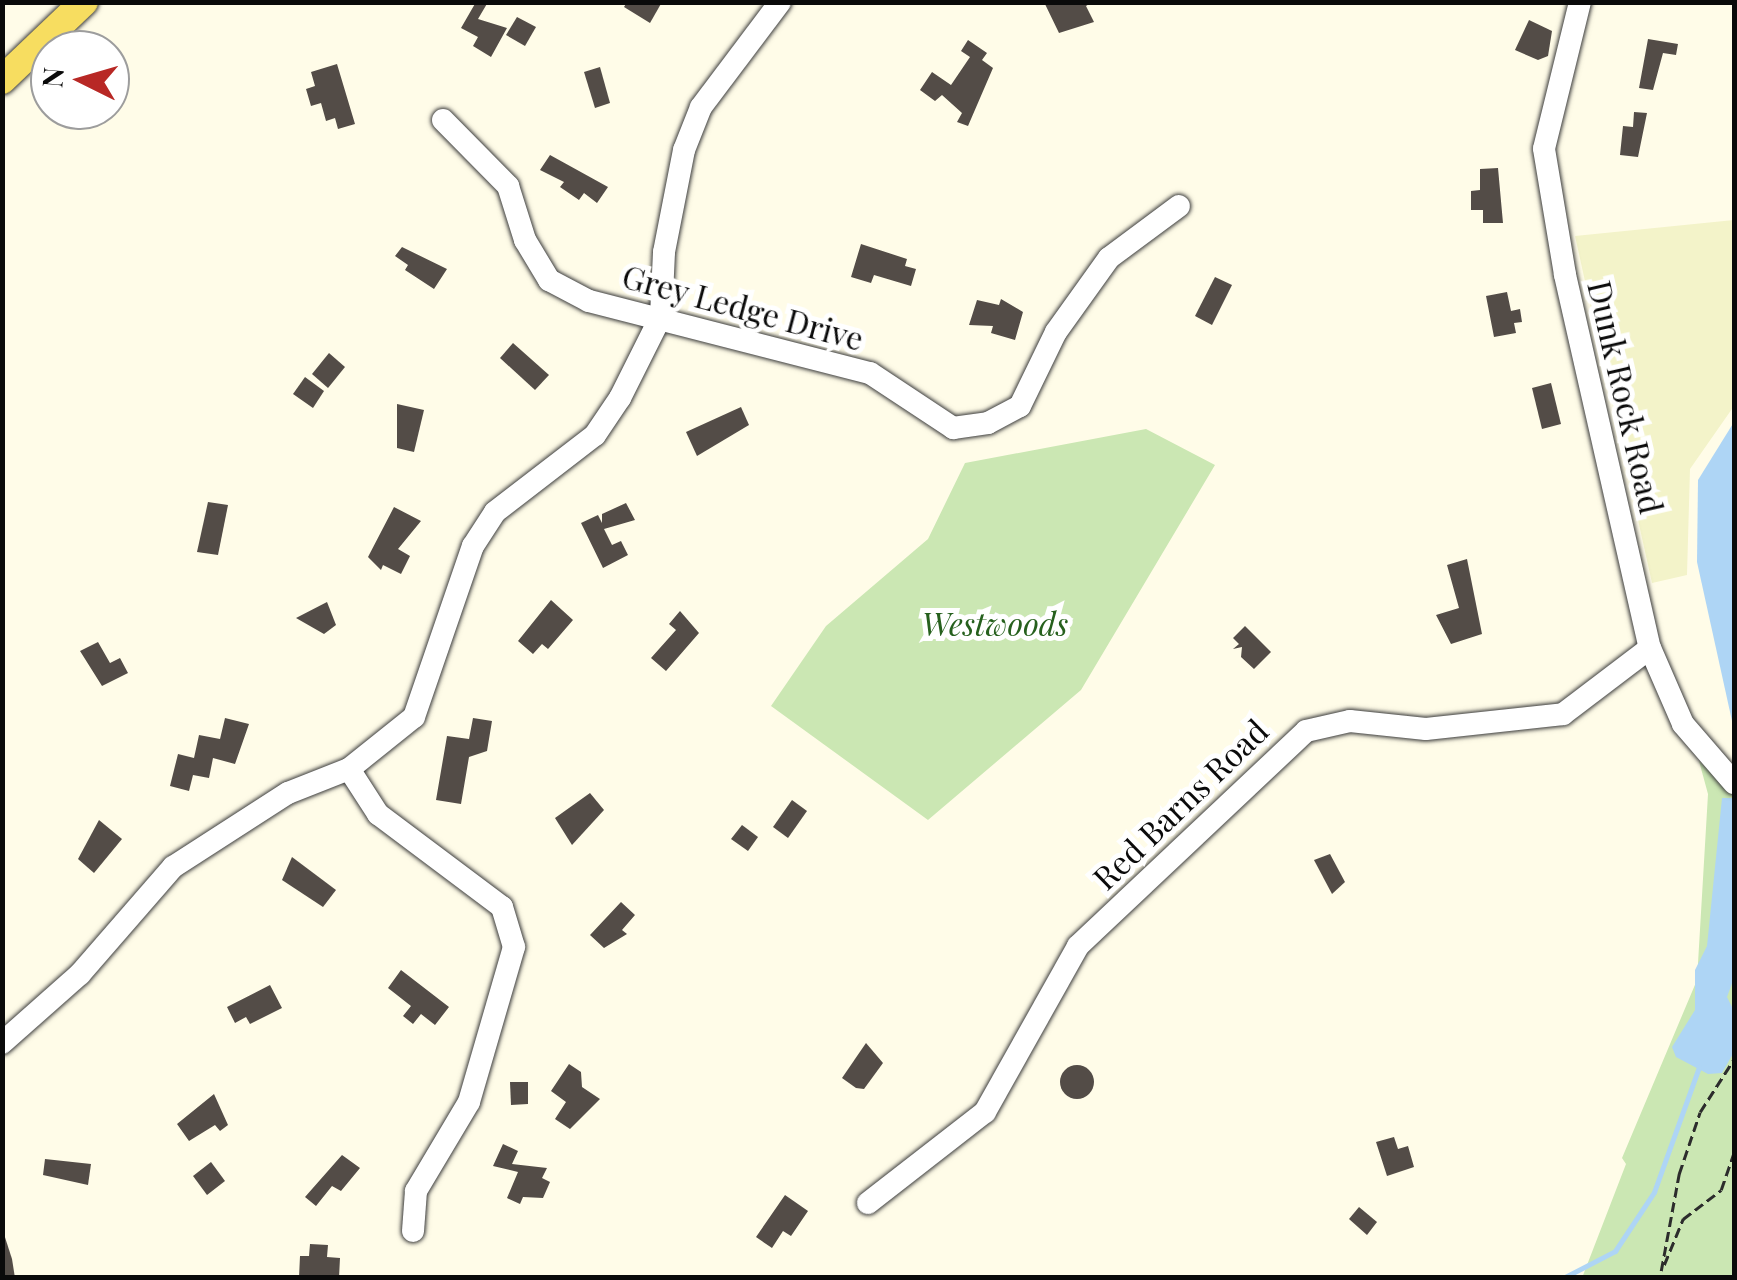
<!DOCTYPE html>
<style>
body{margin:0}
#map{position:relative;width:1737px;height:1280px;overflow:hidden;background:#fffce8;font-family:"Playfair Display",serif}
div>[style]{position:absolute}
.farmland>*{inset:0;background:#f3f3c9}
.green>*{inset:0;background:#cbe7b3}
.water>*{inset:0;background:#aed5f5}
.stream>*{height:5px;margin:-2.5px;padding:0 2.5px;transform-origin:2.5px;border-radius:2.5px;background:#aed5f5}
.building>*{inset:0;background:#534c47}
.round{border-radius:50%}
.path>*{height:2.5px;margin-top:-1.25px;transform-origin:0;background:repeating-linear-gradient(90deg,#2c2c2c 0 10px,transparent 0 15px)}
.roads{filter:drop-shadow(0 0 2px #3d3d3d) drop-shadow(0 0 2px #3d3d3d)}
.minor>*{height:22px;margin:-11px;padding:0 11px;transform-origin:11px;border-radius:11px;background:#fff}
.major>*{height:28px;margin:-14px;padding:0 14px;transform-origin:14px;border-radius:14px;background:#f7dd60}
span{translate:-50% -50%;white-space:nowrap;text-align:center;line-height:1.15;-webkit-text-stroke:10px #fff;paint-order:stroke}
.street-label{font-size:32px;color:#0a0a0a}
.park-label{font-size:32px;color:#26601d;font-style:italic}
.frame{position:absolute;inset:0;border:5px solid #0a0a0a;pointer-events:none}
.north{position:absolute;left:30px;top:30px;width:100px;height:100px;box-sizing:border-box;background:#fff;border:2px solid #9d9d9d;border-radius:50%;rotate:275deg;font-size:28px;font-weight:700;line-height:40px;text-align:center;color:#0a0a0a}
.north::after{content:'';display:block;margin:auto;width:35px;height:45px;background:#b82825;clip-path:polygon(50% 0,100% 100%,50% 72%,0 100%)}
</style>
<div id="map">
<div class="farmland">
<div style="clip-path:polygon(1734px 220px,1734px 406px,1690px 469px,1687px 575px,1652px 583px,1575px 236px)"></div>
</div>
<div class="green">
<div style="clip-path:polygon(1146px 429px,1215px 465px,1081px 690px,928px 820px,771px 706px,826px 626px,928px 539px,965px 463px)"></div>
<div style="clip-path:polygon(1699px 761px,1734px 794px,1734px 1277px,1582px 1278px,1626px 1164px,1622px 1158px,1697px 980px,1708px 794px)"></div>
</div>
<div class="water">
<div style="clip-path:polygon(1734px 422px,1734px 730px,1697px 562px,1698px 480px)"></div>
<div style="clip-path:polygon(1722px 798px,1734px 798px,1734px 978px,1727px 997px,1734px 1011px,1734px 1052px,1722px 1073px,1708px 1074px,1676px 1057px,1672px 1047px,1695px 1010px,1695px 970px,1707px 946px)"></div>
</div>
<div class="stream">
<div style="left:1563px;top:1278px;width:59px;rotate:-27.4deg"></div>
<div style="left:1615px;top:1251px;width:71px;rotate:-56.5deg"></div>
<div style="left:1654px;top:1192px;width:133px;rotate:-70.2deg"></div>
</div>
<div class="building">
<div style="clip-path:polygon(476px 2px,488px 2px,478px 19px,507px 28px,491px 57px,473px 46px,478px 37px,461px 28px)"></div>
<div style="clip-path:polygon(627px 2px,662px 2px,650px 23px,624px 7px)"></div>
<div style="clip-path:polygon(1044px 2px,1092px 2px,1086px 6px,1094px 22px,1059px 33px)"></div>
<div style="clip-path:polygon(517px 17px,536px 27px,525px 46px,506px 35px)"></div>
<div style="clip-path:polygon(1529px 20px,1552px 31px,1548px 56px,1538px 60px,1515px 50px)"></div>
<div style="clip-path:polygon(1648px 39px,1678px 44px,1676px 55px,1663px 53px,1653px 90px,1639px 88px)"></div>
<div style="clip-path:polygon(968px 40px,987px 53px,982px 60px,993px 68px,968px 126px,957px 122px,962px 113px,942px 95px,935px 101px,920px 90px,932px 72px,951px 85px,970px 57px,961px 51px)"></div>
<div style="clip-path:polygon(337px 64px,355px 124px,338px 129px,335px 118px,326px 121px,321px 103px,311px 106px,306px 89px,315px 86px,311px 72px)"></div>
<div style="clip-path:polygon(600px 67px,610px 103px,595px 108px,584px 72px)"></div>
<div style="clip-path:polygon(1634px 112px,1647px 113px,1638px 157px,1620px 155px,1623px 126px,1633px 127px)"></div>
<div style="clip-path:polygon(550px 155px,608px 187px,597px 203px,584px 193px,579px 200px,560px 187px,564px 182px,540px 170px)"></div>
<div style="clip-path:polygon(1498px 168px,1503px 223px,1483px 223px,1483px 210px,1471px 210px,1471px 191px,1480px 190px,1480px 169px)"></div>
<div style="clip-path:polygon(861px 244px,907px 259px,905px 266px,916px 269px,911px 286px,874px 275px,871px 283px,851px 277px)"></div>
<div style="clip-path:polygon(402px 247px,447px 269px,434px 289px,405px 270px,408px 265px,395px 256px)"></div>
<div style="clip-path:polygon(1215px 277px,1232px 285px,1212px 325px,1195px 316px)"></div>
<div style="clip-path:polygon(1507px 292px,1511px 311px,1520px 309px,1522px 322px,1514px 323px,1516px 333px,1494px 337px,1486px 296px)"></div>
<div style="clip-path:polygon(1001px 299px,1023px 312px,1015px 340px,991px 333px,993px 326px,969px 325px,977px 300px,999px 305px)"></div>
<div style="clip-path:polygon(513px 343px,549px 375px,535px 390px,500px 358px)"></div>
<div style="clip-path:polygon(329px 353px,345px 367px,328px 388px,312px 374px)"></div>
<div style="clip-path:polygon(305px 377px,324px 391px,313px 408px,293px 394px)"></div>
<div style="clip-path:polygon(1551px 383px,1561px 424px,1542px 429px,1532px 388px)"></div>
<div style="clip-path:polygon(397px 404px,424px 410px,414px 452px,397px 448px)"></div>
<div style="clip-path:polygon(741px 407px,749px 425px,697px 456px,686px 432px)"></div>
<div style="clip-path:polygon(208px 502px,228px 505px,218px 555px,197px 552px)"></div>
<div style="clip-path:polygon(626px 503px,635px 520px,604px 529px,612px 545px,621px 541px,628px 555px,603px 568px,581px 523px,598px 515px,602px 523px,602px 514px)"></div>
<div style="clip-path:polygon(394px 507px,421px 521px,398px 549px,410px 556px,401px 574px,383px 565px,381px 570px,368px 557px)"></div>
<div style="clip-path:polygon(1467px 559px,1482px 634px,1451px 644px,1436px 615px,1459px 608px,1447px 565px)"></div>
<div style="clip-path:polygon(551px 600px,573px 620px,548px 649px,542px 644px,533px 654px,518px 641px)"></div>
<div style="clip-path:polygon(327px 602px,336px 625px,324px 634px,296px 618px)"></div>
<div style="clip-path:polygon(680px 611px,699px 633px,666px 671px,651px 658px,676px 630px,669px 624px)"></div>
<div style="clip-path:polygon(1245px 626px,1271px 652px,1254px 669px,1241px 657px,1242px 647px,1233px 649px,1239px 644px,1233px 638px)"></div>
<div style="clip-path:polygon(98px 642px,110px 663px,120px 658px,128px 673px,102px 686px,80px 651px)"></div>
<div style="clip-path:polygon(225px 718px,249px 724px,235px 764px,213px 758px,209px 778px,193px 775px,189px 791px,170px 786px,178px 754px,194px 758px,199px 735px,220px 739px)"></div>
<div style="clip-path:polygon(473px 718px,492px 721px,487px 751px,469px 757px,461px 804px,436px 800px,447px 736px,469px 739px)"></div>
<div style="clip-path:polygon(590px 793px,604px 810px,572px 845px,555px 818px)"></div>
<div style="clip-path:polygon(792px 800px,807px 811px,788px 838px,773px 827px)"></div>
<div style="clip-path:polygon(99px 820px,122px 839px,94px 873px,78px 859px)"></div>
<div style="clip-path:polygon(742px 825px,758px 837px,748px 851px,731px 839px)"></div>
<div style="clip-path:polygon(1330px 854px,1345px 882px,1332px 894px,1314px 860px)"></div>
<div style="clip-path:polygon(292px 857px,336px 890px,323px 907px,282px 880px)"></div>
<div style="clip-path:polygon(621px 902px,635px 915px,622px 930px,627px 934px,604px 948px,590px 935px)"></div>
<div style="clip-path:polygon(401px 970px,449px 1007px,435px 1025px,421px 1014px,413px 1024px,403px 1016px,411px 1006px,388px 988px)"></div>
<div style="clip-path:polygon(270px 985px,282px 1008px,250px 1024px,246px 1017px,235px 1023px,227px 1007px)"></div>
<div style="clip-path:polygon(866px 1043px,883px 1063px,864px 1089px,856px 1088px,842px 1078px)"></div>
<div style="clip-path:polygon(569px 1064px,581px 1072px,582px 1087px,600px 1099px,570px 1129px,555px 1119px,566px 1102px,551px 1091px)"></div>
<div class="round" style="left:1060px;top:1065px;width:34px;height:34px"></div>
<div style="clip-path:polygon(510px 1082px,528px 1082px,528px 1104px,511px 1105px)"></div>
<div style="clip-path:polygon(214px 1094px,228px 1125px,220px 1131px,215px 1125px,189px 1141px,177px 1124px)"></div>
<div style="clip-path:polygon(1394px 1137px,1398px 1149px,1408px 1146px,1414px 1167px,1387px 1176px,1376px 1142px)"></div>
<div style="clip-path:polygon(503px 1144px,518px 1151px,512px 1164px,547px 1168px,542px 1178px,550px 1182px,543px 1198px,523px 1197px,520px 1204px,507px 1198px,518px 1172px,493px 1166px)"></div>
<div style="clip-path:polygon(342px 1155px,360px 1168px,341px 1191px,332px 1186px,316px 1206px,305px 1197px)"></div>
<div style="clip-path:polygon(45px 1159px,91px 1164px,88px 1185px,43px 1175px)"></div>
<div style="clip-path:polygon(211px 1162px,225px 1181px,207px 1195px,193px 1176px)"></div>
<div style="clip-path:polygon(785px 1195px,808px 1211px,791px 1236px,783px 1231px,772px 1248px,756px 1237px)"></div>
<div style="clip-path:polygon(1359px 1207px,1377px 1222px,1367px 1235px,1349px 1219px)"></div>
<div style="clip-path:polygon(2px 1228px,12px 1259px,15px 1278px,2px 1278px)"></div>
<div style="clip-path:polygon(310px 1244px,328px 1245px,327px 1257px,340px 1258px,339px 1278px,299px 1278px,300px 1256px,309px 1256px)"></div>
</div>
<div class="path">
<div style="left:1664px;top:1265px;width:50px;rotate:-67.6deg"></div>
<div style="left:1683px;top:1219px;width:48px;rotate:-37.3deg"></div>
<div style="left:1721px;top:1190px;width:39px;rotate:-71deg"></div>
<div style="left:1661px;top:1271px;width:99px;rotate:-79.5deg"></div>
<div style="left:1679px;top:1174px;width:65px;rotate:-71.3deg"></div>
<div style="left:1700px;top:1112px;width:63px;rotate:-57.3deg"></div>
</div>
<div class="roads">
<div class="minor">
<div style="left:1580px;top:2px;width:151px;rotate:103.8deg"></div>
<div style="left:1544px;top:149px;width:128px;rotate:80.5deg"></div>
<div style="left:1565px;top:275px;width:383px;rotate:77.2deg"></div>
<div style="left:1650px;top:648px;width:83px;rotate:66.5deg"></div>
<div style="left:1683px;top:724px;width:78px;rotate:49.2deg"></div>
<div style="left:443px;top:120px;width:93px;rotate:45.4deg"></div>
<div style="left:508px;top:186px;width:57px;rotate:72.5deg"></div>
<div style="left:525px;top:240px;width:47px;rotate:59deg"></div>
<div style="left:549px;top:280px;width:45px;rotate:27.7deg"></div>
<div style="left:589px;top:301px;width:290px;rotate:14.4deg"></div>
<div style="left:870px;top:373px;width:100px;rotate:33.5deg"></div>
<div style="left:953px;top:428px;width:35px;rotate:-8deg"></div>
<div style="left:988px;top:423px;width:36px;rotate:-28deg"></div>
<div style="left:1020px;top:406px;width:82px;rotate:-64.1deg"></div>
<div style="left:1056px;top:332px;width:91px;rotate:-54.4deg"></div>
<div style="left:1109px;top:258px;width:87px;rotate:-36.6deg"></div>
<div style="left:349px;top:769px;width:54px;rotate:57.2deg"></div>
<div style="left:378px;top:814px;width:155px;rotate:36.9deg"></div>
<div style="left:502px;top:907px;width:42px;rotate:73.3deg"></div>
<div style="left:514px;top:947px;width:161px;rotate:106.2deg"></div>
<div style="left:469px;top:1102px;width:104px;rotate:120.8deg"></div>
<div style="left:416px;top:1191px;width:40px;rotate:94.3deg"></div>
<div style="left:2px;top:1043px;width:104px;rotate:-41.5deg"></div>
<div style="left:80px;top:974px;width:142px;rotate:-49deg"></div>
<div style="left:173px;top:867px;width:137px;rotate:-32.8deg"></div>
<div style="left:288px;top:793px;width:66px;rotate:-21.5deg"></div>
<div style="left:349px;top:769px;width:83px;rotate:-38.7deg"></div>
<div style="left:414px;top:717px;width:181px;rotate:-71deg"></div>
<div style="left:473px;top:546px;width:40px;rotate:-57.1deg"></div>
<div style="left:495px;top:512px;width:126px;rotate:-37.6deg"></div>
<div style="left:595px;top:435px;width:45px;rotate:-56deg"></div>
<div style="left:620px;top:398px;width:92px;rotate:-63.4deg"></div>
<div style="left:661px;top:316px;width:64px;rotate:-87.3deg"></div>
<div style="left:664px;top:252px;width:104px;rotate:-78.9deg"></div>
<div style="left:684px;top:150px;width:46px;rotate:-68.4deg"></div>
<div style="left:701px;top:107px;width:131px;rotate:-53deg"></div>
<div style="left:868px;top:1203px;width:148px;rotate:-37.9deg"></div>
<div style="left:985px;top:1112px;width:190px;rotate:-60.7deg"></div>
<div style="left:1078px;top:946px;width:313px;rotate:-43.3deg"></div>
<div style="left:1306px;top:731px;width:45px;rotate:-12.8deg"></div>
<div style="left:1350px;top:721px;width:76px;rotate:6deg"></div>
<div style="left:1426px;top:729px;width:138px;rotate:-6.2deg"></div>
<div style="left:1563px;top:714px;width:109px;rotate:-37.2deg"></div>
</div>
<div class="major">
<div style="left:2px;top:80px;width:113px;rotate:-43.6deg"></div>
</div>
</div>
<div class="street-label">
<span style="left:743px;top:307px;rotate:15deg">Grey Ledge Drive</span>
<span style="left:1626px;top:397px;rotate:77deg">Dunk Rock Road</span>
<span style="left:1180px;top:804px;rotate:-44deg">Red Barns Road</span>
</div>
<div class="park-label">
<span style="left:995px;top:623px">Westwoods</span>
</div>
<div class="frame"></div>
<div class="north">N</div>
</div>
